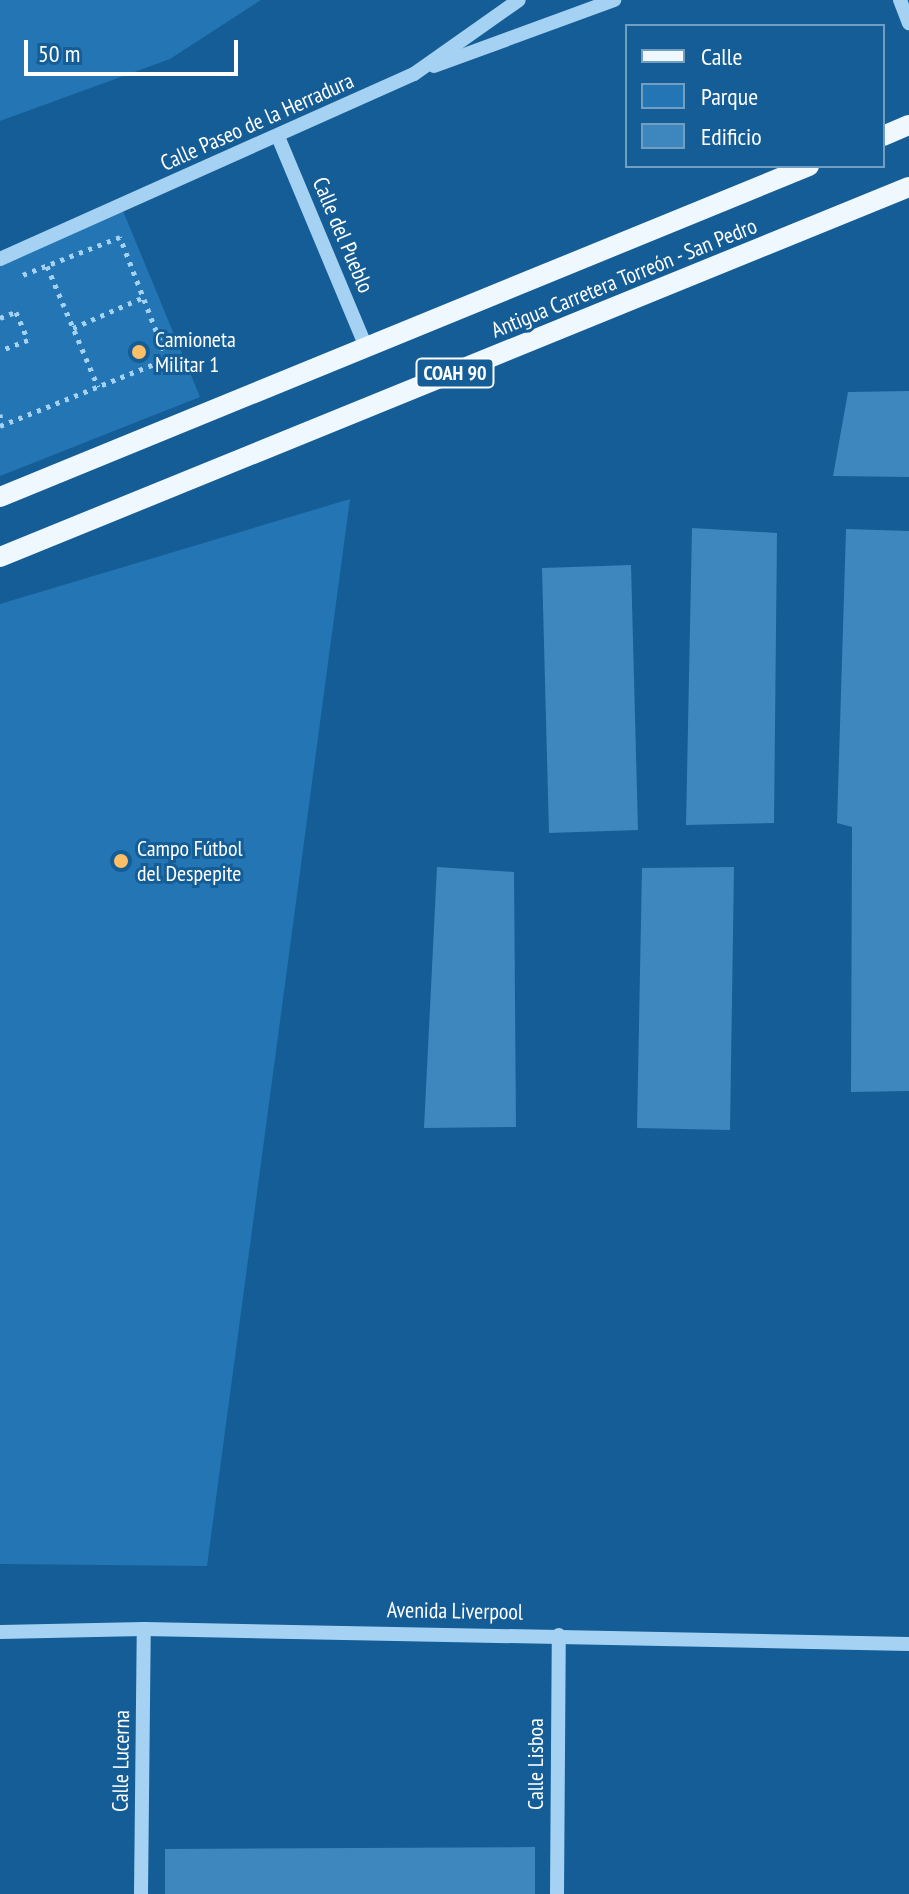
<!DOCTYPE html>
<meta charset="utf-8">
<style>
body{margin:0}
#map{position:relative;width:909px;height:1894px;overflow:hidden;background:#145d96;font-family:"PT Sans Narrow",sans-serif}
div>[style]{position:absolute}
.green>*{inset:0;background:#2376b3}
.building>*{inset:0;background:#3d86be}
.path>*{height:5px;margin-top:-2.5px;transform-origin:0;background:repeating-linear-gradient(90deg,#a5d2f2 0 4px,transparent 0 10px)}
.minor>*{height:14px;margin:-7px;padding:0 7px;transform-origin:7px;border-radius:7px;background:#a5d2f2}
.major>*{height:20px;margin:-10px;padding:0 10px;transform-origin:10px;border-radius:10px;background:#f0f8ff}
.dots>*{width:22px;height:22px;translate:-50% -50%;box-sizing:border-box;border:4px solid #145d96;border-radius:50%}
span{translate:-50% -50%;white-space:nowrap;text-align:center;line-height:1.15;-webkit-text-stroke:6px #145d96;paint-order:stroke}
.shield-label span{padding:2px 6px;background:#145d96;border:2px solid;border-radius:6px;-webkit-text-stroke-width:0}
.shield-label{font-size:20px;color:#fff;font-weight:700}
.street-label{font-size:22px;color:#fff}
.poi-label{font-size:22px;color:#fff}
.left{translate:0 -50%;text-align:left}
.legend{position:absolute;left:625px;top:24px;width:260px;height:144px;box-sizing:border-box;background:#145d96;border:2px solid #729ec0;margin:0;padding:10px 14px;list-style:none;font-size:24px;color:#fff}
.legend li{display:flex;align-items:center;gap:16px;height:40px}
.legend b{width:40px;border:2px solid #729ec0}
.scale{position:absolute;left:24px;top:40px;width:214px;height:36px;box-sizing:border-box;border:4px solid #fff;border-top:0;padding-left:10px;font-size:24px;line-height:28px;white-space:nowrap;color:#fff;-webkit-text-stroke:6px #145d96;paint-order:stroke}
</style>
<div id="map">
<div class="green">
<div style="clip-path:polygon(0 0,261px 0,170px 59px,0 121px)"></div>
<div style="clip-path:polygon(123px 211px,200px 397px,0 476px,0 265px)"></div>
<div style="clip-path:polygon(350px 499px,207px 1566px,0 1564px,0 604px)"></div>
</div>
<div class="building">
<div style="clip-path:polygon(909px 391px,909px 477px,833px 476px,848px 392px)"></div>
<div style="clip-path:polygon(692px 528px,777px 533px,774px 823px,686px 825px)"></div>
<div style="clip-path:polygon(846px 529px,909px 531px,909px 1091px,851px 1092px,852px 827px,837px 823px)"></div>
<div style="clip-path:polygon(631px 565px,638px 830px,549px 833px,542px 568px)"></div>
<div style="clip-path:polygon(437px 867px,514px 872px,516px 1127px,424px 1128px)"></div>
<div style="clip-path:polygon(734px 867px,730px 1130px,637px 1128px,642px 868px)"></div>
<div style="clip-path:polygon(535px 1847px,535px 1894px,165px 1894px,165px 1849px)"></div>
</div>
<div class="path">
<div style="left:47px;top:266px;width:131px;rotate:67.1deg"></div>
<div style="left:0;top:318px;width:17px;rotate:-21deg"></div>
<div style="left:16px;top:312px;width:30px;rotate:67deg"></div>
<div style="left:28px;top:340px;width:30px;rotate:159deg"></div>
<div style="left:73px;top:328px;width:77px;rotate:-23.6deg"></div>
<div style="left:0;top:414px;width:9px;rotate:84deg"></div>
<div style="left:0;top:426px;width:180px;rotate:-21.9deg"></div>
<div style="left:167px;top:359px;width:131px;rotate:-111.1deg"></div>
<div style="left:120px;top:237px;width:107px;rotate:158.7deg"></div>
</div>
<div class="minor">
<div style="left:900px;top:0;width:25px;rotate:69deg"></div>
<div style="left:434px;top:66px;width:192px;rotate:-20.1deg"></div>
<div style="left:279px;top:139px;width:225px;rotate:67.3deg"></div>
<div style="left:0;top:259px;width:453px;rotate:-24.1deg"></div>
<div style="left:414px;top:74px;width:128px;rotate:-35.2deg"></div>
<div style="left:0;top:1632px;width:144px;rotate:-1.2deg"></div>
<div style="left:144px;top:1629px;width:765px;rotate:1.12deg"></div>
<div style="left:141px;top:1894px;width:265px;rotate:-89.4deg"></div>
<div style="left:557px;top:1894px;width:259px;rotate:-89.6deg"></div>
</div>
<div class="major">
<div style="left:883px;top:136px;width:28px;rotate:-23deg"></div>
<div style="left:0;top:497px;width:874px;rotate:-22.25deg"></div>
<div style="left:0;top:557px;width:981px;rotate:-22.15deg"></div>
</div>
<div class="dots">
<div style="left:139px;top:352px;background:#ffbf66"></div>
<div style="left:121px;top:861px;background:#ffbf66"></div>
</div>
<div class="shield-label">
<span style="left:455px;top:373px">COAH 90</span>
</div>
<div class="street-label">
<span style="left:257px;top:122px;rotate:-24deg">Calle Paseo de la Herradura</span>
<span style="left:343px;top:235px;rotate:67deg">Calle del Pueblo</span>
<span style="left:624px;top:278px;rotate:-22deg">Antigua Carretera Torreón - San Pedro</span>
<span style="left:455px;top:1611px;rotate:1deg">Avenida Liverpool</span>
<span style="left:121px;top:1761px;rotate:-89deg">Calle Lucerna</span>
<span style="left:536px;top:1764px;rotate:-90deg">Calle Lisboa</span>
</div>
<div class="poi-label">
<span class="left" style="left:155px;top:352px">Camioneta<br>Militar 1</span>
<span class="left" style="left:137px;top:861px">Campo Fútbol<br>del Despepite</span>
</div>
<ul class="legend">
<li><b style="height:10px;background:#f0f8ff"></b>Calle</li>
<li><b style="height:22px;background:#2376b3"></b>Parque</li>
<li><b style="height:22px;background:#3d86be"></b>Edificio</li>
</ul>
<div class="scale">50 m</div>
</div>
